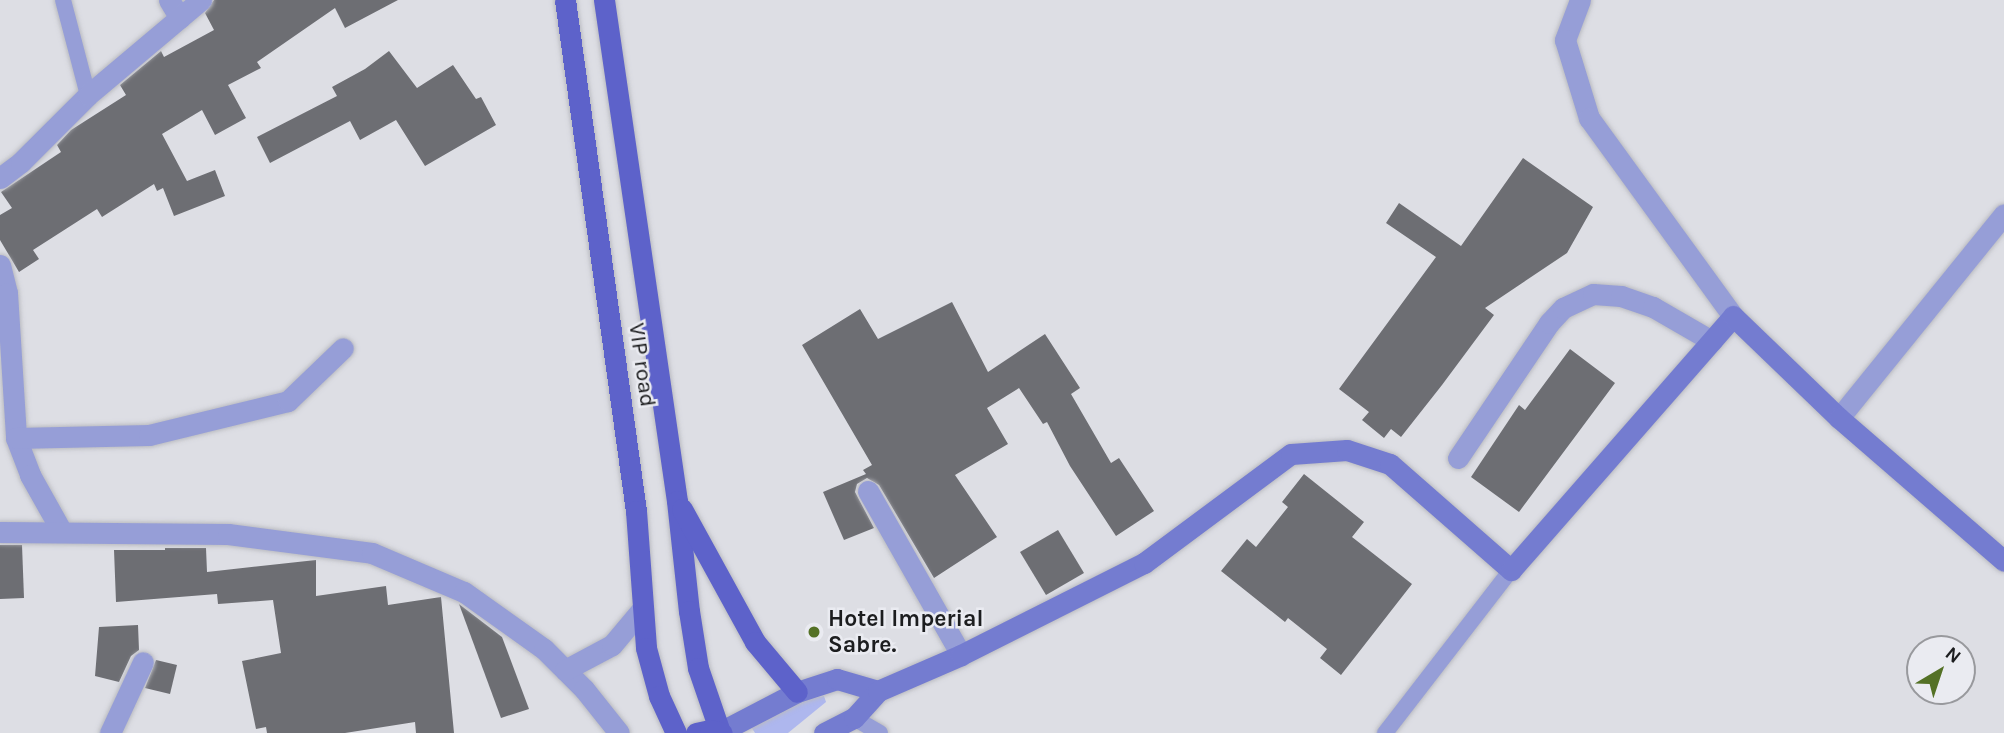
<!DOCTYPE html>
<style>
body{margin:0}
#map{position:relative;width:2004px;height:733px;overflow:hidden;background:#dddee4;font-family:Karla,sans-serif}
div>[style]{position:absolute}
.green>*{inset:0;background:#aeb7ee}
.building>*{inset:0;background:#6d6e73}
.roads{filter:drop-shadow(0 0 2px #babbc1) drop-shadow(0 0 2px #babbc1)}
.lane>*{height:16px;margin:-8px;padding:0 8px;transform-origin:8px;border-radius:8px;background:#969ed7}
.street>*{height:21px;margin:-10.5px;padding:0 10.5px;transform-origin:10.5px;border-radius:10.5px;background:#969ed7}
.secondary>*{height:21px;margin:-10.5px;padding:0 10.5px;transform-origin:10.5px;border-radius:10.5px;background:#747cd0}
.primary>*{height:21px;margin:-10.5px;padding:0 10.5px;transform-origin:10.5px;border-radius:10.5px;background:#5d62ca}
.dots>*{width:19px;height:19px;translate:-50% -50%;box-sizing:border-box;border:4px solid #eaebf1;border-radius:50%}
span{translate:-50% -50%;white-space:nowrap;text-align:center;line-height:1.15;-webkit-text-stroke:5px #eaebf1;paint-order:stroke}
.street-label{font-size:23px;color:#1c1d1f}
.poi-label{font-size:23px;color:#1c1d1f;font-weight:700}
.left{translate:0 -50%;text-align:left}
.north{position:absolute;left:1906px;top:635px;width:70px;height:70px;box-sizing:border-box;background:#eaebf1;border:2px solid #98999d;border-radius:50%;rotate:39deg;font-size:19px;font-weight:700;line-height:28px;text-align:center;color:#1c1d1f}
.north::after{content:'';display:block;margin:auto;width:24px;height:32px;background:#547126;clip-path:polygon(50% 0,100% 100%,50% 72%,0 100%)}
</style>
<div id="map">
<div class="green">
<div style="clip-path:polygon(824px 696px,826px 702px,788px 733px,755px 733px,741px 711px)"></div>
</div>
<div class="building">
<div style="clip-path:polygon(214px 0,398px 0,345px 28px,335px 8px,257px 62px,261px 68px,228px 85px,246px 118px,215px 135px,202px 110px,162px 134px,187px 181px,215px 170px,225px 196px,174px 216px,163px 188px,157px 191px,154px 184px,102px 217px,97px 209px,33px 250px,39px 259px,19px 272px,0 240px,0 215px,12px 208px,1px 192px,61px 152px,57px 145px,71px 130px,126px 95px,120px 85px,161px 51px,164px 57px,214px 30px,205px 13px)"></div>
<div style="clip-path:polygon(389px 51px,417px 88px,453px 65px,476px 99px,481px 97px,496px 125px,425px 166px,396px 120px,360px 140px,350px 121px,270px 163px,257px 137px,337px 96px,332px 87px,365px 69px)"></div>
<div style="clip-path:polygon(1523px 158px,1593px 207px,1567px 253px,1485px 308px,1494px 315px,1442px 385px,1401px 437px,1391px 429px,1384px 438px,1362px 420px,1369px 412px,1339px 389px,1436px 257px,1386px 223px,1399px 203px,1461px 246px)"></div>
<div style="clip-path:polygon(952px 302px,988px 372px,1045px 334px,1080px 388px,1071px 394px,1111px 463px,1119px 458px,1154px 511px,1116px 536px,1070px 466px,1047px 422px,1043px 424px,1019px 388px,987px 408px,1008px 444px,955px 475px,997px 537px,934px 578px,879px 485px,867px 478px,857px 484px,855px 492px,874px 528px,844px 540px,823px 492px,866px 474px,863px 470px,872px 465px,802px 345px,860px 309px,878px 339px)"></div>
<div style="clip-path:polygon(1570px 349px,1615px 383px,1519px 512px,1471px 477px,1519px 405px,1525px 410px)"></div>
<div style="clip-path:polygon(1304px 474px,1364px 522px,1352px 537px,1412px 584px,1341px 675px,1320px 658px,1327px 649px,1288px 618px,1285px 622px,1221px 571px,1247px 539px,1256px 547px,1288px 507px,1282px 502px)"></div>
<div style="clip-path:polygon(1058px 530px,1084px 573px,1046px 595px,1020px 552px)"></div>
<div style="clip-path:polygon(0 545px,22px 545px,24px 598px,0 599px)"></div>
<div style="clip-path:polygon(165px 548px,206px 548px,207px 572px,316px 560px,316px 596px,386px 586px,388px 605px,441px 597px,454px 733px,416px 733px,415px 722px,345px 733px,267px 733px,266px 727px,256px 729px,242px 661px,281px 653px,273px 600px,218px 604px,217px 594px,116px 602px,114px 550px,165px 550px)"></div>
<div style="clip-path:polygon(459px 604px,502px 637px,529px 709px,501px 718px)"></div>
<div style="clip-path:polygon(138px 625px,139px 650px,131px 656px,119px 682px,95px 676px,99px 627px)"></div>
<div style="clip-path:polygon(156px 660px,177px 665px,170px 694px,145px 688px)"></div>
</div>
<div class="roads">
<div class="lane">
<div style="left:63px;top:0;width:98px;rotate:75.3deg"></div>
<div style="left:854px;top:718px;width:30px;rotate:30deg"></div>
<div style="left:1385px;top:733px;width:206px;rotate:-52.3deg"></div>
</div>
<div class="street">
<div style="left:169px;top:0;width:21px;rotate:59deg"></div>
<div style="left:1580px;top:0;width:43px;rotate:110.6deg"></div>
<div style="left:1565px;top:40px;width:82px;rotate:72.9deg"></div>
<div style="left:1589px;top:118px;width:245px;rotate:54deg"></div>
<div style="left:0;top:178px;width:26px;rotate:-37deg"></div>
<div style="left:21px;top:162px;width:95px;rotate:-45deg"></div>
<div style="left:88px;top:95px;width:148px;rotate:-40.1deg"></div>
<div style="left:0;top:265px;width:29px;rotate:76deg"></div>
<div style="left:7px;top:293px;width:145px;rotate:86.4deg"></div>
<div style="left:16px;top:438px;width:40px;rotate:69deg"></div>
<div style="left:30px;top:475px;width:65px;rotate:60.7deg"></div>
<div style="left:1839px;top:418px;width:262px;rotate:-51deg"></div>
<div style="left:16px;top:438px;width:133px;rotate:-1.3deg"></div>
<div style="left:149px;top:435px;width:143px;rotate:-13.7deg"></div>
<div style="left:288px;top:401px;width:76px;rotate:-43.9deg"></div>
<div style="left:1458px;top:458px;width:163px;rotate:-56deg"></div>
<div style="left:1549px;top:323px;width:21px;rotate:-47deg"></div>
<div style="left:1563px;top:308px;width:33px;rotate:-25deg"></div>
<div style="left:1593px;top:294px;width:28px;rotate:4deg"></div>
<div style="left:1621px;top:296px;width:34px;rotate:19deg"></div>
<div style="left:1653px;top:307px;width:68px;rotate:30deg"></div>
<div style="left:868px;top:491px;width:189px;rotate:60.4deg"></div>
<div style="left:0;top:532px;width:228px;rotate:0.5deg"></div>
<div style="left:228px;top:534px;width:145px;rotate:7.5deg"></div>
<div style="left:372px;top:553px;width:100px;rotate:23deg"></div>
<div style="left:464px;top:592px;width:98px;rotate:35.5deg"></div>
<div style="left:544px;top:649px;width:57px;rotate:45deg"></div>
<div style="left:584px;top:689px;width:56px;rotate:51.5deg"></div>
<div style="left:565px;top:670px;width:53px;rotate:-28deg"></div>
<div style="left:612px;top:645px;width:48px;rotate:-50deg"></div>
<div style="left:110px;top:733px;width:78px;rotate:-65.1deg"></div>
</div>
<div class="secondary">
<div style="left:720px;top:732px;width:87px;rotate:-27.5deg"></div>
<div style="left:797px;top:692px;width:42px;rotate:-18deg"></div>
<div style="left:837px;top:679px;width:43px;rotate:16.3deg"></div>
<div style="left:824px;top:733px;width:34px;rotate:-27deg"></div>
<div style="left:854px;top:718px;width:36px;rotate:-48deg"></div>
<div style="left:878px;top:691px;width:90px;rotate:-23.4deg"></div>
<div style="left:961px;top:655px;width:205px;rotate:-26.7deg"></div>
<div style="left:1144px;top:563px;width:183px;rotate:-36.6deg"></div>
<div style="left:1291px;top:454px;width:56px;rotate:-4.1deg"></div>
<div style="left:1347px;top:450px;width:45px;rotate:18deg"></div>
<div style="left:1390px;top:464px;width:161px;rotate:41.2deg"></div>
<div style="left:1511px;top:570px;width:337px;rotate:-48.8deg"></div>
<div style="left:1733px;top:316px;width:147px;rotate:43.9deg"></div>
<div style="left:1839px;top:418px;width:218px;rotate:40.9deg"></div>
</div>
<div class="primary">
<div style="left:565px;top:0;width:516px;rotate:82.09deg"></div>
<div style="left:636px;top:511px;width:137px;rotate:85.8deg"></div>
<div style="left:646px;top:648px;width:50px;rotate:74.8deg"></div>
<div style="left:659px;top:696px;width:41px;rotate:65.3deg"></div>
<div style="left:604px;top:0;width:506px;rotate:81.71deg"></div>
<div style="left:677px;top:501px;width:111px;rotate:83.8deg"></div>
<div style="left:689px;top:611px;width:58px;rotate:81deg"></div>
<div style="left:698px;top:668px;width:68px;rotate:71deg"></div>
<div style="left:682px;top:509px;width:152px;rotate:61.2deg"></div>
<div style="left:755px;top:642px;width:65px;rotate:50deg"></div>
<div style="left:696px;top:733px;width:14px;rotate:-12deg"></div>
<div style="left:710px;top:730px;width:12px;rotate:14deg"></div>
</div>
</div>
<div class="dots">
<div style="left:814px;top:632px;background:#547126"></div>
</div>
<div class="street-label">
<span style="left:642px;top:365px;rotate:82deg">VIP road</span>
</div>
<div class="poi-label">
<span class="left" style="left:828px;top:632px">Hotel Imperial<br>Sabre.</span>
</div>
<div class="north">N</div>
</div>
